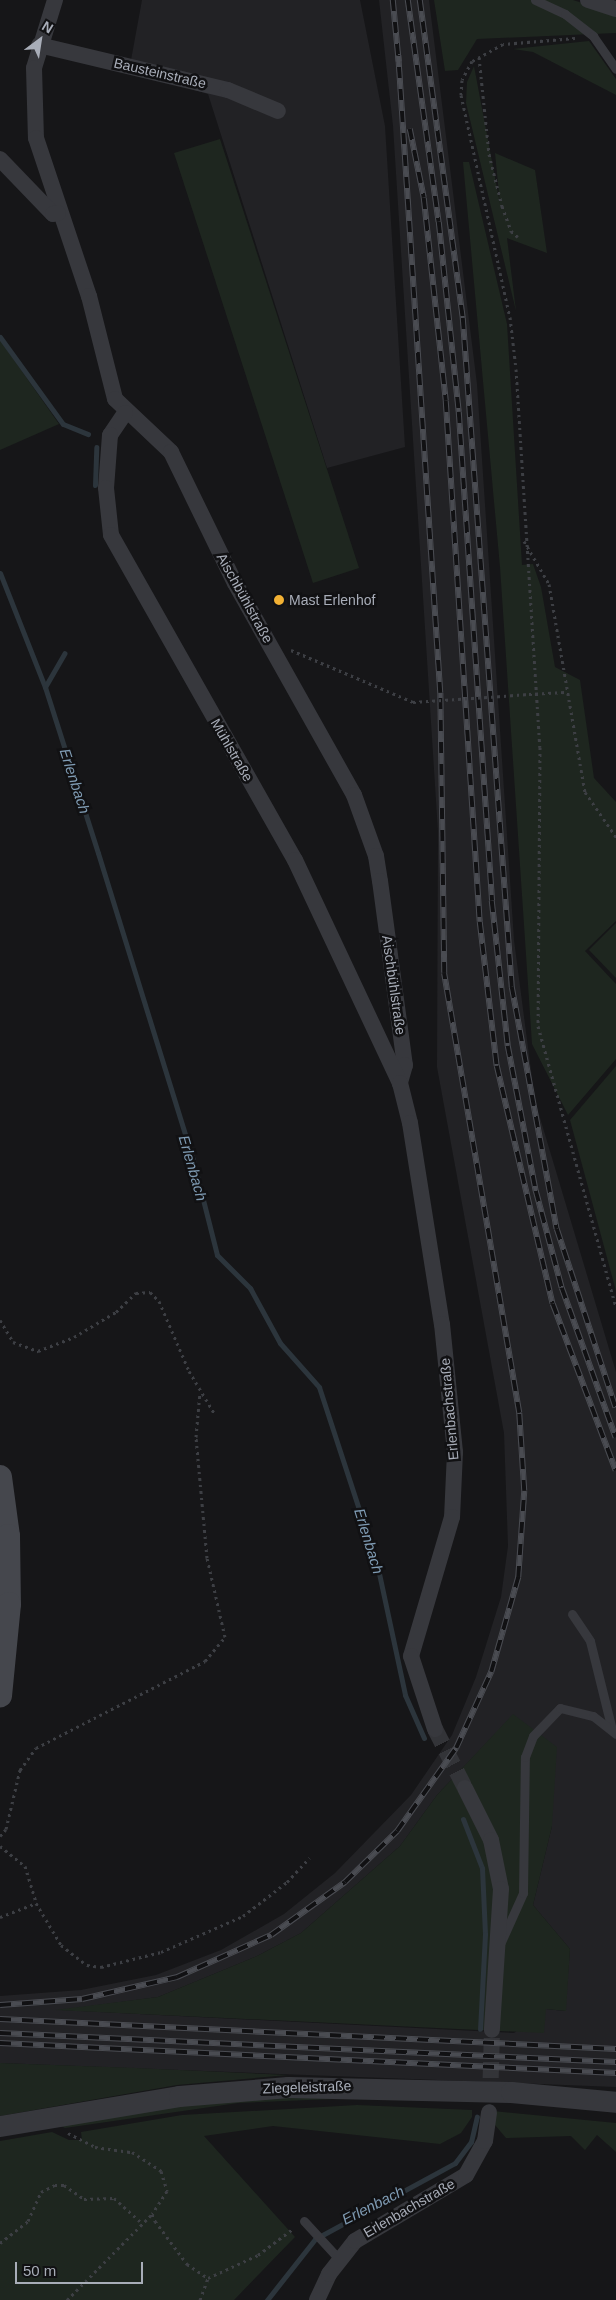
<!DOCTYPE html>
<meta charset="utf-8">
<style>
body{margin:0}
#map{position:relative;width:616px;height:2300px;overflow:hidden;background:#161618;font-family:Helvetica,sans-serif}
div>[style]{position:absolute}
.built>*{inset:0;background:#222225}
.green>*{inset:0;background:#1e261f}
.stream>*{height:5px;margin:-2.5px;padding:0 2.5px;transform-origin:2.5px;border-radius:2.5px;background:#2c353c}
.minor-tunnel>*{height:16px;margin-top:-8px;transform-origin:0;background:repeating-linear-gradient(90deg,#333438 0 16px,transparent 0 24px)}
.path>*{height:3px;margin-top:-1.5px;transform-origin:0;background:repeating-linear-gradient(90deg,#3d3f44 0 2.5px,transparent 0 6.5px)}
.service>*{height:9px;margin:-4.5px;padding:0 4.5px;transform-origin:4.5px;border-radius:4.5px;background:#37383d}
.minor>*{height:16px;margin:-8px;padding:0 8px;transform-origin:8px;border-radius:8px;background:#37383d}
.tertiary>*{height:21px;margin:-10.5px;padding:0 10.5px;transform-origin:10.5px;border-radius:10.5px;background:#37383d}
.secondary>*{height:24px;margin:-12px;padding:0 12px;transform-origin:12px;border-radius:12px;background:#45474d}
.rail>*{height:5.5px;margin-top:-2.75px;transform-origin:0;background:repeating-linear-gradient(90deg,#111113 0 11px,#4a4c52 0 22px);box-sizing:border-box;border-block:1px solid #4a4c52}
.path-bridge>*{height:3px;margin-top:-1.5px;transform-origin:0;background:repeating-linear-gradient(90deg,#3d3f44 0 2.5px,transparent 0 6.5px)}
.dots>*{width:14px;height:14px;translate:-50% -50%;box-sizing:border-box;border:2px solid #111113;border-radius:50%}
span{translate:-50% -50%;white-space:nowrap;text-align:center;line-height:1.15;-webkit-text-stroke:5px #111113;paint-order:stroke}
.street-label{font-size:14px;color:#a8adb8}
.poi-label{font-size:14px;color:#a8adb8}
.left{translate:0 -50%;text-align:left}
.water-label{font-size:15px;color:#7f9bb3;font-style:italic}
.north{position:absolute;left:15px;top:15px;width:50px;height:50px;-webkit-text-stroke:4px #111113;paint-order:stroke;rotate:31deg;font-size:14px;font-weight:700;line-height:20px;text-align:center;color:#a8adb8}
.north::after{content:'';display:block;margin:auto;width:18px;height:22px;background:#a8adb8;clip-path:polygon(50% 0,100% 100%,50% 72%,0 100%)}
.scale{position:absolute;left:15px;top:2262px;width:128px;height:22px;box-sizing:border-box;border:2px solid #a8adb8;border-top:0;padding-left:6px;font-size:15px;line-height:18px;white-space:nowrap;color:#a8adb8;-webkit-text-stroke:4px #111113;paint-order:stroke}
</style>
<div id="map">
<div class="built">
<div style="clip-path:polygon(142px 0,360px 0,385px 126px,405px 447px,327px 468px,208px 94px,129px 71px)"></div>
<div style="clip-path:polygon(evenodd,379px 0,429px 0,477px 384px,514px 940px,535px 1101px,616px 1372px,616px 2087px,0 2063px,0 1996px,81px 1990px,156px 1975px,221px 1950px,284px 1914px,335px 1873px,411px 1795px,452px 1735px,476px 1677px,501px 1597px,508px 1546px,504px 1433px,437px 1067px,438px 832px,393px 126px,379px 0,513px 1715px,552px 1826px,533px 1905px,570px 1949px,565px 2011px,546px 2009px,514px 2033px,61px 2010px,158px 1997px,257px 1956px,301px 1933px,400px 1846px,437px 1795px,513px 1715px)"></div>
</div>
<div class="green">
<div style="clip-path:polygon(434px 0,573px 0,616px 14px,616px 33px,477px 39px,458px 70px,445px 71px)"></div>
<div style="clip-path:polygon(589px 41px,616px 79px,616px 95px,533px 52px,513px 49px)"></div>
<div style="clip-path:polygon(474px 66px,500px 204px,495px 153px,535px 170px,547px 253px,507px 238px,516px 311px,466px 103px,467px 82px)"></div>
<div style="clip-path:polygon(220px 139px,359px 568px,313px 583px,174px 153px)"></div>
<div style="clip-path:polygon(463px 162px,469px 162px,507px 324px,522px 565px,533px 564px,541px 587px,555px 667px,580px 680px,594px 778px,616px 802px,616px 921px,585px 951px,616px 984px,616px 1059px,568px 1115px,532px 1044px,500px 567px)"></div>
<div style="clip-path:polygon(0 340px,59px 424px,0 450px)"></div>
<div style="clip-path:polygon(616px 923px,616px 978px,589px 950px)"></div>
<div style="clip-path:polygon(616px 1066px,616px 1291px,570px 1120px)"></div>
<div style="clip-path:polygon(513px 1714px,557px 1747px,552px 1826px,533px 1905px,570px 1949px,566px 2011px,546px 2009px,544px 2033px,55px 2010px,158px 1997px,257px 1956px,301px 1933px,400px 1846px,437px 1795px)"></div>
<div style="clip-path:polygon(0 2063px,136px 2068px,288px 2075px,177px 2085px,0 2116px)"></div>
<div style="clip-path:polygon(287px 2096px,357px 2098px,238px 2103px,65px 2128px,59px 2125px,180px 2105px)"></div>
<div style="clip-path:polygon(357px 2105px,472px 2110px,472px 2117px,461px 2133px,440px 2144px,273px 2126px,204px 2136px,295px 2237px,234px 2300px,0 2300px,0 2141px,52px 2132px,69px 2140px,82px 2140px,81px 2132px,182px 2115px)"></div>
<div style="clip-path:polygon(493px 2111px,616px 2123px,616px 2152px,597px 2135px,585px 2150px,571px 2136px,506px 2138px,495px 2125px)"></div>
</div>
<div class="stream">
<div style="left:0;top:337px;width:107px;rotate:54.1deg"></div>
<div style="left:63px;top:424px;width:27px;rotate:22deg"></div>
<div style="left:95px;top:485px;width:38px;rotate:-88deg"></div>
<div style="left:0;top:573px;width:123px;rotate:68.5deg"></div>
<div style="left:45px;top:687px;width:174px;rotate:72.3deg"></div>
<div style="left:98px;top:853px;width:325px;rotate:72.8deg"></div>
<div style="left:194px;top:1164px;width:94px;rotate:75.8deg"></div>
<div style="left:217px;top:1255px;width:47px;rotate:45deg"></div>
<div style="left:250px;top:1288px;width:63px;rotate:61.4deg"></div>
<div style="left:280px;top:1343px;width:59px;rotate:48.4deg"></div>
<div style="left:319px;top:1387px;width:186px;rotate:71.9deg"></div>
<div style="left:377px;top:1564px;width:134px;rotate:77.9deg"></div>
<div style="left:405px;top:1695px;width:47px;rotate:66.2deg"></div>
<div style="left:45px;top:687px;width:39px;rotate:-60deg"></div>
<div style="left:463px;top:1819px;width:53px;rotate:68.8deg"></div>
<div style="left:482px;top:1868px;width:66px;rotate:87.4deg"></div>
<div style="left:485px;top:1934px;width:95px;rotate:93deg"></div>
<div style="left:267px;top:2300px;width:78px;rotate:-51.8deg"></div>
<div style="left:315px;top:2239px;width:159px;rotate:-28.5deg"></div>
<div style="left:455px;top:2163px;width:26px;rotate:-53deg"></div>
<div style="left:471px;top:2142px;width:26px;rotate:-77deg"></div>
</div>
<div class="minor-tunnel">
<div style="left:435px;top:1729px;width:66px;rotate:63deg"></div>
<div style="left:490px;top:2102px;width:72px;rotate:-88.4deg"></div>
</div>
<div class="path">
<div style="left:575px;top:38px;width:72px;rotate:175.2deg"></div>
<div style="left:503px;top:44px;width:35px;rotate:151deg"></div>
<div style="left:472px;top:61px;width:21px;rotate:118deg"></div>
<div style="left:462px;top:80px;width:15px;rotate:94deg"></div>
<div style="left:461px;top:95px;width:227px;rotate:77.6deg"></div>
<div style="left:510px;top:317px;width:52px;rotate:83.4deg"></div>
<div style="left:516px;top:369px;width:379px;rotate:86.4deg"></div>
<div style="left:540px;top:747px;width:279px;rotate:90.4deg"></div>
<div style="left:538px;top:1026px;width:292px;rotate:74.5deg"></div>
<div style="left:479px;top:57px;width:98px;rotate:84.1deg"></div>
<div style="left:489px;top:154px;width:54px;rotate:76deg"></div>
<div style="left:502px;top:206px;width:27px;rotate:70deg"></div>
<div style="left:511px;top:231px;width:9px;rotate:41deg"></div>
<div style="left:524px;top:541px;width:50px;rotate:59.8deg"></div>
<div style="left:549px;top:584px;width:211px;rotate:80.2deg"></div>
<div style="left:585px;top:792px;width:55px;rotate:55.4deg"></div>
<div style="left:291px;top:650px;width:133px;rotate:23.1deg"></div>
<div style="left:529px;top:694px;width:36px;rotate:-3deg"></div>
<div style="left:0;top:1320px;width:26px;rotate:59deg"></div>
<div style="left:13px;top:1342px;width:27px;rotate:20deg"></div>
<div style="left:38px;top:1351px;width:39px;rotate:-21deg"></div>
<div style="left:74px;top:1337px;width:49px;rotate:-30.8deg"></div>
<div style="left:116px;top:1312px;width:28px;rotate:-44deg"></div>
<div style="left:136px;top:1293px;width:14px;rotate:-4deg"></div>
<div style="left:150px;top:1292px;width:13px;rotate:45deg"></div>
<div style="left:159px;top:1301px;width:76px;rotate:66.8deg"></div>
<div style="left:189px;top:1371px;width:49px;rotate:59.2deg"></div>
<div style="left:0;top:1836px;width:9px;rotate:-49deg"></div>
<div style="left:6px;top:1829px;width:61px;rotate:-76.7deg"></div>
<div style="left:20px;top:1770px;width:27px;rotate:-54deg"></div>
<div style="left:36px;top:1748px;width:190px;rotate:-27.2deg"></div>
<div style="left:205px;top:1661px;width:31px;rotate:-50deg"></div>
<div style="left:225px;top:1637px;width:81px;rotate:-102.8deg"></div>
<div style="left:207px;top:1558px;width:121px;rotate:-95.2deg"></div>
<div style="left:196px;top:1437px;width:45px;rotate:-84.9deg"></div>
<div style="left:0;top:1846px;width:32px;rotate:39deg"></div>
<div style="left:25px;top:1866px;width:39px;rotate:73deg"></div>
<div style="left:36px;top:1903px;width:49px;rotate:59.2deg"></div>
<div style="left:61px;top:1945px;width:33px;rotate:38deg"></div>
<div style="left:87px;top:1965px;width:14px;rotate:8deg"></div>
<div style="left:101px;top:1967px;width:62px;rotate:-14deg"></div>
<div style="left:161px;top:1952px;width:90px;rotate:-23.7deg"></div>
<div style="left:243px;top:1916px;width:56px;rotate:-37.7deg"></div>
<div style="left:287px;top:1882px;width:33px;rotate:-47deg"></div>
<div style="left:0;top:1917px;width:39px;rotate:-21deg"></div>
<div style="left:68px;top:2133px;width:30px;rotate:27deg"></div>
<div style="left:95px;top:2147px;width:37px;rotate:8deg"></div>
<div style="left:132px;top:2152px;width:35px;rotate:33deg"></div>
<div style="left:161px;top:2171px;width:21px;rotate:73deg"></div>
<div style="left:167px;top:2191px;width:27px;rotate:123deg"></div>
<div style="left:152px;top:2214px;width:8px;rotate:67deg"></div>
<div style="left:155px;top:2221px;width:54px;rotate:53.3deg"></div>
<div style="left:187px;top:2264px;width:25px;rotate:34deg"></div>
<div style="left:208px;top:2278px;width:55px;rotate:-24.7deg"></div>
<div style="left:258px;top:2255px;width:45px;rotate:-36.9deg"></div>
<div style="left:0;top:2243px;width:36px;rotate:-38deg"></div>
<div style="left:28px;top:2221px;width:32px;rotate:-66deg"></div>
<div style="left:41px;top:2192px;width:16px;rotate:-27deg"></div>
<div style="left:55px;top:2185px;width:9px"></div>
<div style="left:64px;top:2185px;width:24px;rotate:35deg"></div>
<div style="left:84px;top:2199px;width:30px;rotate:-2deg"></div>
<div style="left:114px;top:2198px;width:38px;rotate:42deg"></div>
<div style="left:67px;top:2300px;width:121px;rotate:-45.3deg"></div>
<div style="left:200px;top:2300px;width:23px;rotate:-70deg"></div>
</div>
<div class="service">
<div style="left:535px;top:0;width:33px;rotate:25deg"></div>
<div style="left:565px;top:14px;width:36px;rotate:38deg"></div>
<div style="left:593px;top:36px;width:40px;rotate:55.1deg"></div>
<div style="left:572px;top:1614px;width:32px;rotate:56deg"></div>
<div style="left:590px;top:1641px;width:92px;rotate:76.1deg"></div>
<div style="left:501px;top:1942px;width:54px;rotate:-65.8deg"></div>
<div style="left:523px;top:1893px;width:136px;rotate:-89.2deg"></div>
<div style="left:525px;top:1757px;width:22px;rotate:-69deg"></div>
<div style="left:533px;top:1736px;width:39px;rotate:-46deg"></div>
<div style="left:560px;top:1708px;width:34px;rotate:14deg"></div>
<div style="left:593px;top:1716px;width:29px;rotate:38deg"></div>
<div style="left:304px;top:2221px;width:52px;rotate:47.4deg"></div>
</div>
<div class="minor">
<div style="left:55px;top:0;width:71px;rotate:107.2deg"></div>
<div style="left:34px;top:68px;width:70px;rotate:88.4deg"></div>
<div style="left:36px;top:138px;width:167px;rotate:71.5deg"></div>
<div style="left:89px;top:296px;width:106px;rotate:75.8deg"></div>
<div style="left:115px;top:399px;width:77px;rotate:43.4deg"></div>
<div style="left:171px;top:452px;width:146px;rotate:64deg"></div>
<div style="left:235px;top:583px;width:243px;rotate:60.7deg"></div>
<div style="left:354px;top:795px;width:65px;rotate:70.2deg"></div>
<div style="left:376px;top:856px;width:25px;rotate:81deg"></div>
<div style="left:380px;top:881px;width:186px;rotate:82.3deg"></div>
<div style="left:405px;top:1065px;width:19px;rotate:106deg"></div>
<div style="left:588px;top:0;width:29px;rotate:18deg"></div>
<div style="left:39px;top:45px;width:194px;rotate:13.4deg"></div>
<div style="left:228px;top:90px;width:54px;rotate:22.8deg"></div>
<div style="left:0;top:159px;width:76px;rotate:46.1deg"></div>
<div style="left:53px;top:214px;width:5px;rotate:-11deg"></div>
<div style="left:125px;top:413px;width:27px;rotate:124deg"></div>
<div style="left:110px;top:435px;width:53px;rotate:94.3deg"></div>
<div style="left:106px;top:488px;width:47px;rotate:83.9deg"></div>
<div style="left:111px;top:535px;width:373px;rotate:60.5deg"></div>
<div style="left:295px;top:860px;width:246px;rotate:64.8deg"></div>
<div style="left:400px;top:1083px;width:41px;rotate:76deg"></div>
<div style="left:410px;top:1123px;width:204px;rotate:81deg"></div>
<div style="left:442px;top:1324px;width:129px;rotate:84.2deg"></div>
<div style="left:455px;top:1452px;width:65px;rotate:92.6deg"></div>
<div style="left:452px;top:1517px;width:145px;rotate:106.4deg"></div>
<div style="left:411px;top:1656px;width:77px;rotate:71.8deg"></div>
<div style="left:465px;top:1788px;width:58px;rotate:63.4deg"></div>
<div style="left:491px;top:1840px;width:50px;rotate:78.5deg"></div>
<div style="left:501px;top:1889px;width:141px;rotate:93.7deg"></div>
<div style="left:317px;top:2300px;width:29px;rotate:-65deg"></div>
<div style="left:329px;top:2274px;width:42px;rotate:-51.8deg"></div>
<div style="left:355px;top:2241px;width:129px;rotate:-30.7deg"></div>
<div style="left:466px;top:2175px;width:39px;rotate:-61deg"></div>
<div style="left:485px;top:2141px;width:29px;rotate:-82deg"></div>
</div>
<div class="tertiary">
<div style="left:0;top:2126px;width:181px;rotate:-9.5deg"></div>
<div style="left:179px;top:2096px;width:109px;rotate:-4.7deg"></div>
<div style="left:288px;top:2087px;width:223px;rotate:1.3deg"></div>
<div style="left:511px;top:2092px;width:105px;rotate:5.4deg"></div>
</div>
<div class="secondary">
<div style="left:0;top:1477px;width:60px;rotate:82.3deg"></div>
<div style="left:8px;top:1536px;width:68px;rotate:89.2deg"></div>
<div style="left:9px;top:1604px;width:92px;rotate:95.6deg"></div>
</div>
<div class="rail">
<div style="left:393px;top:0;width:62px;rotate:84.5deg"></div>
<div style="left:408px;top:0;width:224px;rotate:82.1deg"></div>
<div style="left:439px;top:222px;width:191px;rotate:84deg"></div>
<div style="left:459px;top:412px;width:490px;rotate:86.1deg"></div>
<div style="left:492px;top:901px;width:146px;rotate:83.7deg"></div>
<div style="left:508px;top:1046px;width:148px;rotate:79.1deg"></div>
<div style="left:536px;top:1191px;width:100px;rotate:75deg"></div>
<div style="left:562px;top:1288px;width:159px;rotate:70.2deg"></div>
<div style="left:420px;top:0;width:321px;rotate:82.3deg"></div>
<div style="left:463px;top:318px;width:671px;rotate:85.81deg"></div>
<div style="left:512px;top:987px;width:246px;rotate:79.5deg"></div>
<div style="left:557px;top:1229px;width:188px;rotate:71.8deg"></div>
<div style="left:410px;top:129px;width:70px;rotate:78.5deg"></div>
<div style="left:424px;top:198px;width:204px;rotate:83.8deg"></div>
<div style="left:446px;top:401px;width:522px;rotate:86.27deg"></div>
<div style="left:480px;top:922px;width:145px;rotate:83.3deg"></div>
<div style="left:497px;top:1066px;width:244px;rotate:76.8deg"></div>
<div style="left:553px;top:1304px;width:178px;rotate:69.3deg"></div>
<div style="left:0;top:2005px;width:82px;rotate:-4.2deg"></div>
<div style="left:82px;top:1999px;width:98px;rotate:-13deg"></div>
<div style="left:177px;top:1977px;width:103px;rotate:-24.1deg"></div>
<div style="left:271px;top:1935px;width:91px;rotate:-35.6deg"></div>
<div style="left:345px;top:1882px;width:73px;rotate:-44.4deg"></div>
<div style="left:397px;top:1831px;width:102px;rotate:-54.6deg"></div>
<div style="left:456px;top:1748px;width:84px;rotate:-65.3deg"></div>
<div style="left:491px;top:1672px;width:99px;rotate:-74.1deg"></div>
<div style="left:518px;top:1577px;width:86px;rotate:-86deg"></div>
<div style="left:524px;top:1491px;width:78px;rotate:-93.7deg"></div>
<div style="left:519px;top:1413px;width:446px;rotate:-99.7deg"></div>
<div style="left:444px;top:973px;width:280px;rotate:-90.8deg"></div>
<div style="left:440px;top:693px;width:639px;rotate:-93.77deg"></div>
<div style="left:0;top:2019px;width:617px;rotate:2.79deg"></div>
<div style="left:0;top:2033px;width:617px;rotate:2.7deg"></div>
<div style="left:0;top:2043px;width:617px;rotate:2.79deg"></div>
</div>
<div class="path-bridge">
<div style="left:413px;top:702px;width:116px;rotate:-3.9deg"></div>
</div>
<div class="dots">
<div style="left:279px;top:600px;background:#f2b134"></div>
</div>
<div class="street-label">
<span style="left:160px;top:73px;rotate:13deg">Bausteinstraße</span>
<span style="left:245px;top:598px;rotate:61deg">Aischbühlstraße</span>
<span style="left:232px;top:750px;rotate:60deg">Mühlstraße</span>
<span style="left:394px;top:985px;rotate:82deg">Aischbühlstraße</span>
<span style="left:449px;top:1409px;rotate:-95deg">Erlenbachstraße</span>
<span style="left:307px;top:2087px;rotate:-2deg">Ziegeleistraße</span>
<span style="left:409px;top:2208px;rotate:-30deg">Erlenbachstraße</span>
</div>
<div class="poi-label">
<span class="left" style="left:289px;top:600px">Mast Erlenhof</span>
</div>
<div class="water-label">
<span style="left:75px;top:781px;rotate:72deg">Erlenbach</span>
<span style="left:193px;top:1168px;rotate:74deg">Erlenbach</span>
<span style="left:369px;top:1541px;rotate:73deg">Erlenbach</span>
<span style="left:373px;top:2205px;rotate:-27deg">Erlenbach</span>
</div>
<div class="north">N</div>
<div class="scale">50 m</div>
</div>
